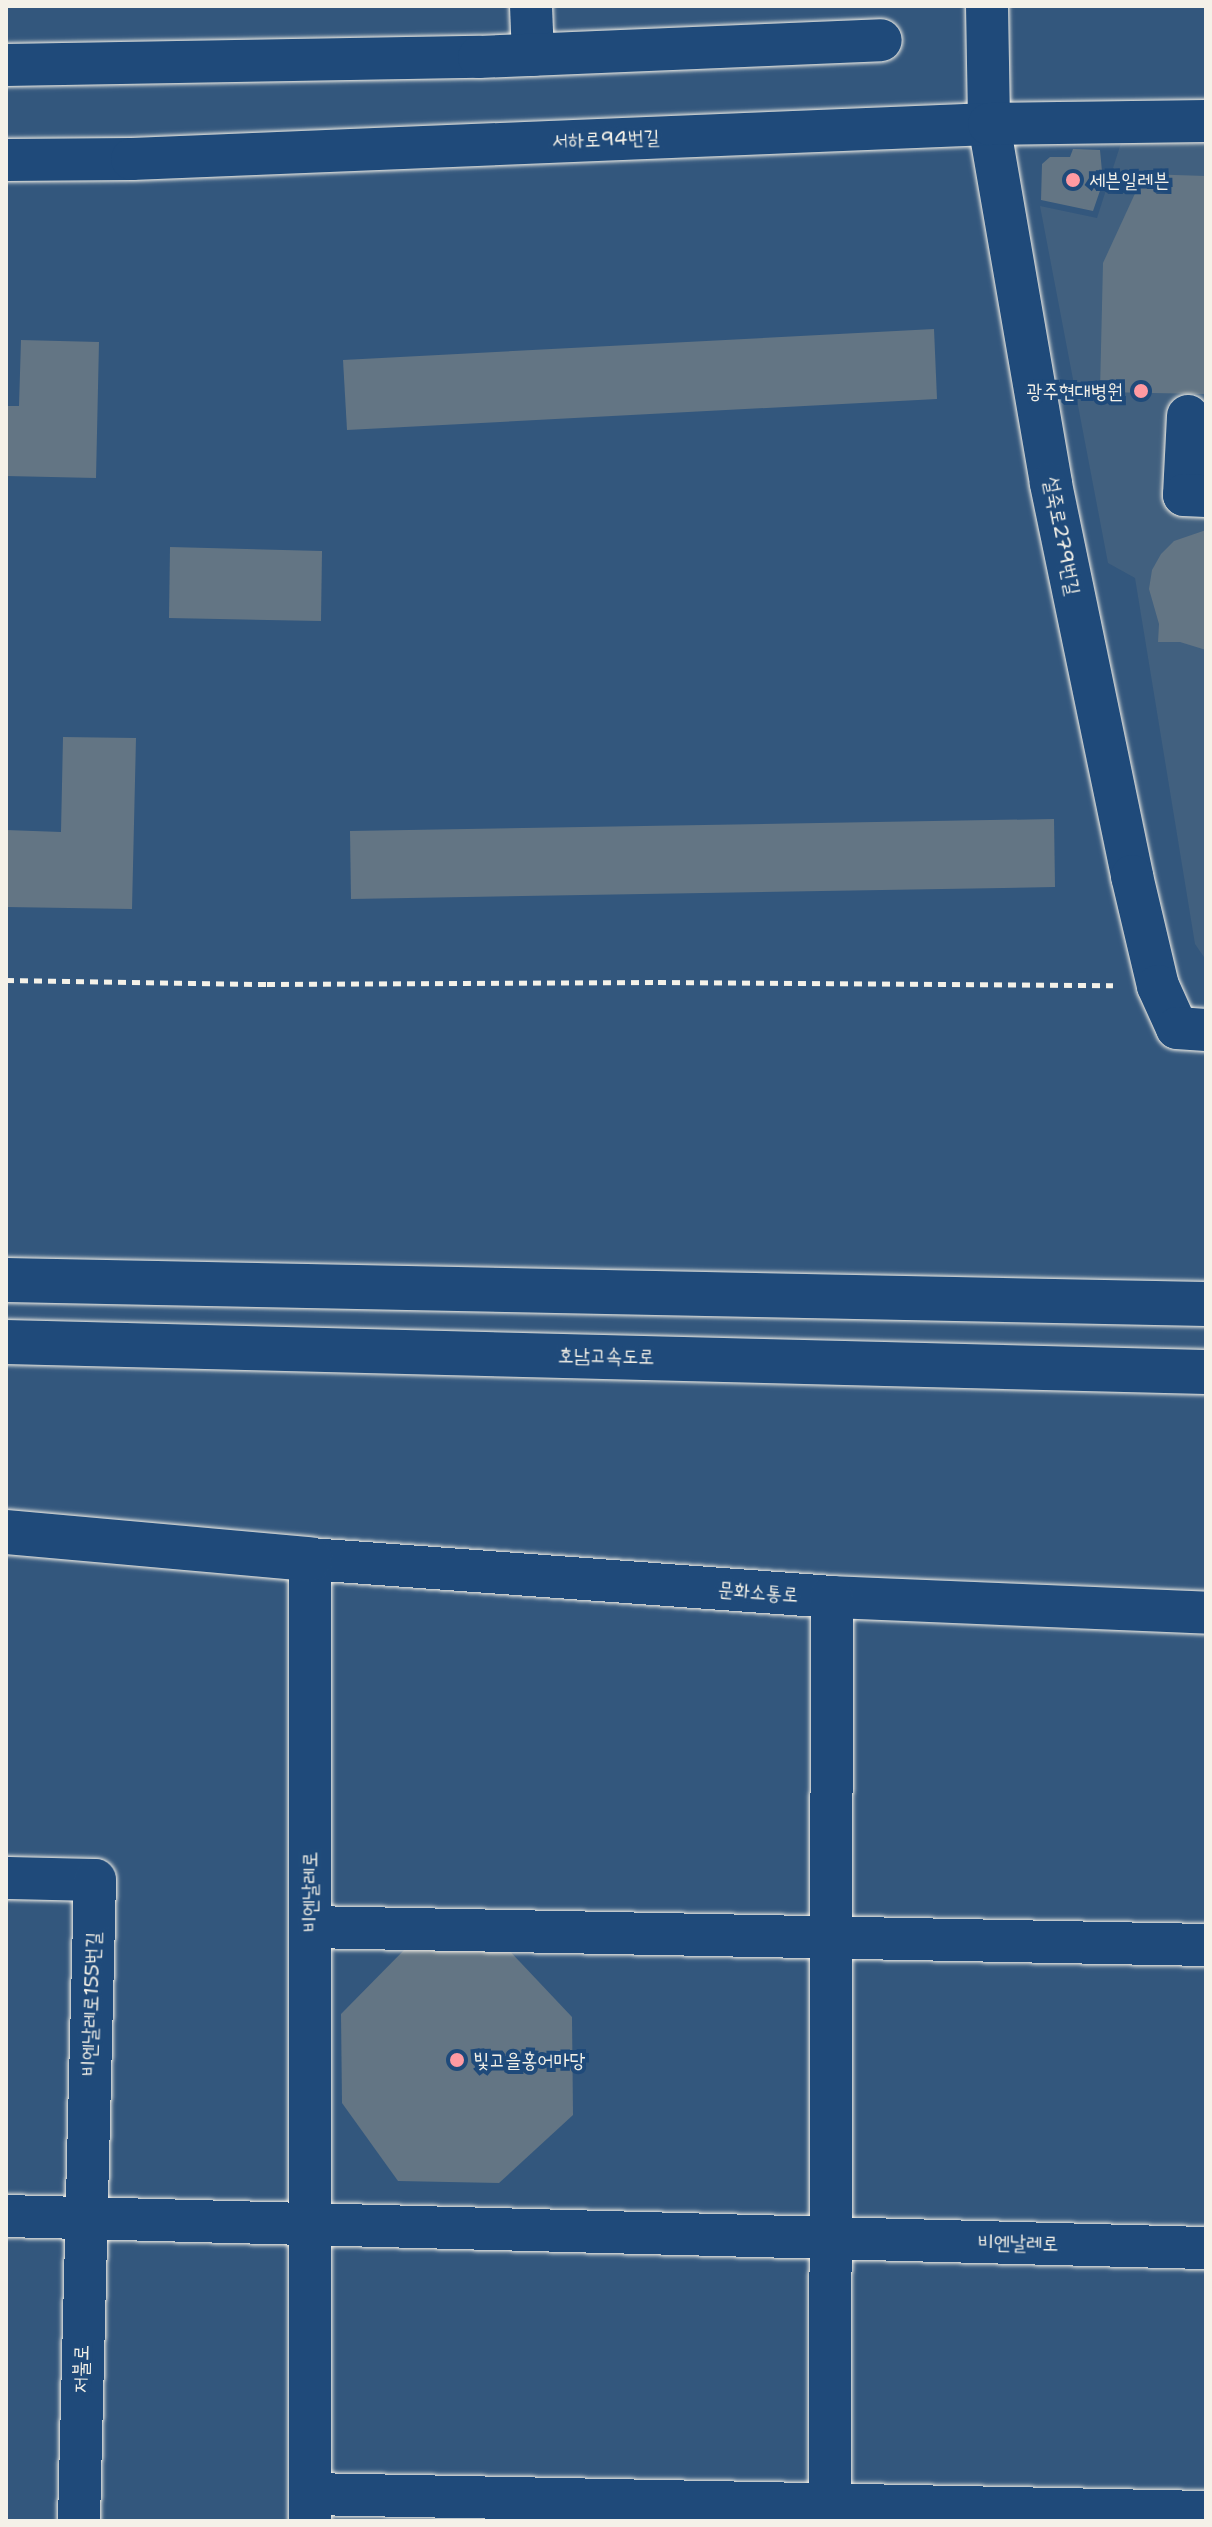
<!DOCTYPE html>
<meta charset="utf-8">
<style>
body{margin:0}
#map{position:relative;width:1212px;height:2527px;overflow:hidden;background:#33577d;font-family:"Shantell Sans","Poor Story",sans-serif}
div>[style]{position:absolute}
.built>*{inset:0;background:#41607f}
.building>*{inset:0;background:#637584}
.path>*{height:5px;margin-top:-2.5px;transform-origin:0;background:repeating-linear-gradient(90deg,#f4f1e8 0 8px,transparent 0 14px)}
.roads{filter:drop-shadow(0 0 2px #f4f1e8) drop-shadow(0 0 2px #f4f1e8)}
.minor>*{height:42px;margin:-21px;padding:0 21px;transform-origin:21px;border-radius:21px;background:#1f4a7a}
.highway>*{height:44px;margin:-22px;padding:0 22px;transform-origin:22px;border-radius:22px;background:#1f4a7a}
.dots>*{width:22px;height:22px;translate:-50% -50%;box-sizing:border-box;border:4px solid #1f4a7a;border-radius:50%}
span{translate:-50% -50%;white-space:nowrap;text-align:center;line-height:1.15;-webkit-text-stroke:8px #1f4a7a;paint-order:stroke}
.street-label{font-size:20px;color:#f4f1e8}
.poi-label{font-size:20px;color:#f4f1e8}
.left{translate:0 -50%;text-align:left}
.right{translate:-100% -50%;text-align:right}
.frame{position:absolute;inset:0;border:8px solid #f4f1e8;pointer-events:none}
</style>
<div id="map">
<div class="built">
<div style="clip-path:polygon(1206px 142px,1206px 960px,1195px 944px,1135px 578px,1108px 563px,1040px 206px,1097px 218px,1121px 143px)"></div>
</div>
<div class="building">
<div style="clip-path:polygon(1073px 149px,1100px 150px,1103px 182px,1093px 211px,1041px 200px,1042px 164px,1050px 157px,1070px 157px)"></div>
<div style="clip-path:polygon(1144px 174px,1206px 176px,1206px 394px,1100px 392px,1103px 263px)"></div>
<div style="clip-path:polygon(934px 329px,937px 399px,347px 430px,343px 360px)"></div>
<div style="clip-path:polygon(21px 340px,99px 342px,96px 478px,6px 476px,6px 406px,19px 406px)"></div>
<div style="clip-path:polygon(1206px 530px,1206px 650px,1180px 642px,1158px 642px,1159px 624px,1149px 589px,1152px 570px,1161px 554px,1174px 541px)"></div>
<div style="clip-path:polygon(170px 547px,322px 551px,321px 621px,169px 618px)"></div>
<div style="clip-path:polygon(63px 737px,136px 738px,132px 909px,6px 907px,6px 830px,61px 832px)"></div>
<div style="clip-path:polygon(1054px 819px,1055px 887px,351px 899px,350px 831px)"></div>
<div style="clip-path:polygon(410px 1944px,505px 1946px,572px 2017px,573px 2115px,499px 2183px,398px 2181px,342px 2103px,341px 2014px)"></div>
</div>
<div class="path">
<div style="left:6px;top:980px;width:261px;rotate:0.9deg"></div>
<div style="left:267px;top:984px;width:391px;rotate:-0.3deg"></div>
<div style="left:658px;top:982px;width:455px;rotate:0.4deg"></div>
</div>
<div class="roads">
<div class="minor">
<div style="left:531px;top:6px;width:49px;rotate:87.7deg"></div>
<div style="left:987px;top:6px;width:118px;rotate:89deg"></div>
<div style="left:989px;top:124px;width:365px;rotate:80.2deg"></div>
<div style="left:1051px;top:484px;width:400px;rotate:78.3deg"></div>
<div style="left:1132px;top:876px;width:113px;rotate:76.7deg"></div>
<div style="left:1158px;top:986px;width:46px;rotate:65.7deg"></div>
<div style="left:1177px;top:1028px;width:29px;rotate:4deg"></div>
<div style="left:6px;top:65px;width:473px;rotate:-1deg"></div>
<div style="left:479px;top:57px;width:402px;rotate:-2.4deg"></div>
<div style="left:6px;top:160px;width:126px;rotate:-0.5deg"></div>
<div style="left:132px;top:159px;width:858px;rotate:-2.34deg"></div>
<div style="left:989px;top:124px;width:217px;rotate:-0.8deg"></div>
<div style="left:1188px;top:416px;width:79px;rotate:92.9deg"></div>
<div style="left:1184px;top:495px;width:22px;rotate:3deg"></div>
<div style="left:6px;top:1878px;width:89px;rotate:1.3deg"></div>
<div style="left:95px;top:1880px;width:641px;rotate:91.43deg"></div>
<div style="left:310px;top:1927px;width:896px;rotate:1.15deg"></div>
<div style="left:6px;top:2216px;width:1200px;rotate:1.53deg"></div>
<div style="left:310px;top:2494px;width:896px;rotate:1.15deg"></div>
<div style="left:310px;top:2521px;width:962px;rotate:-90deg"></div>
<div style="left:310px;top:1559px;width:523px;rotate:4.16deg"></div>
<div style="left:832px;top:1597px;width:374px;rotate:2.4deg"></div>
<div style="left:830px;top:2521px;width:924px;rotate:-89.88deg"></div>
</div>
<div class="highway">
<div style="left:6px;top:1280px;width:1200px;rotate:1.15deg"></div>
<div style="left:6px;top:1342px;width:1200px;rotate:1.43deg"></div>
<div style="left:6px;top:1532px;width:305px;rotate:5.1deg"></div>
</div>
</div>
<div class="dots">
<div style="left:1073px;top:180px;background:#ff9aa2"></div>
<div style="left:1141px;top:391px;background:#ff9aa2"></div>
<div style="left:457px;top:2060px;background:#ff9aa2"></div>
</div>
<div class="street-label">
<span style="left:606px;top:139px;rotate:-2deg">서하로94번길</span>
<span style="left:1062px;top:536px;rotate:79deg">설죽로279번길</span>
<span style="left:606px;top:1356px;rotate:1deg">호남고속도로</span>
<span style="left:758px;top:1592px;rotate:4deg">문화소통로</span>
<span style="left:310px;top:1892px;rotate:-90deg">비엔날레로</span>
<span style="left:91px;top:2004px;rotate:-88deg">비엔날레로155번길</span>
<span style="left:1018px;top:2243px;rotate:1deg">비엔날레로</span>
<span style="left:81px;top:2369px;rotate:-89deg">저불로</span>
</div>
<div class="poi-label">
<span class="left" style="left:1089px;top:180px">세븐일레븐</span>
<span class="right" style="left:1123px;top:391px">광주현대병원</span>
<span class="left" style="left:473px;top:2060px">빛고을홍어마당</span>
</div>
<div class="frame"></div>
</div>
